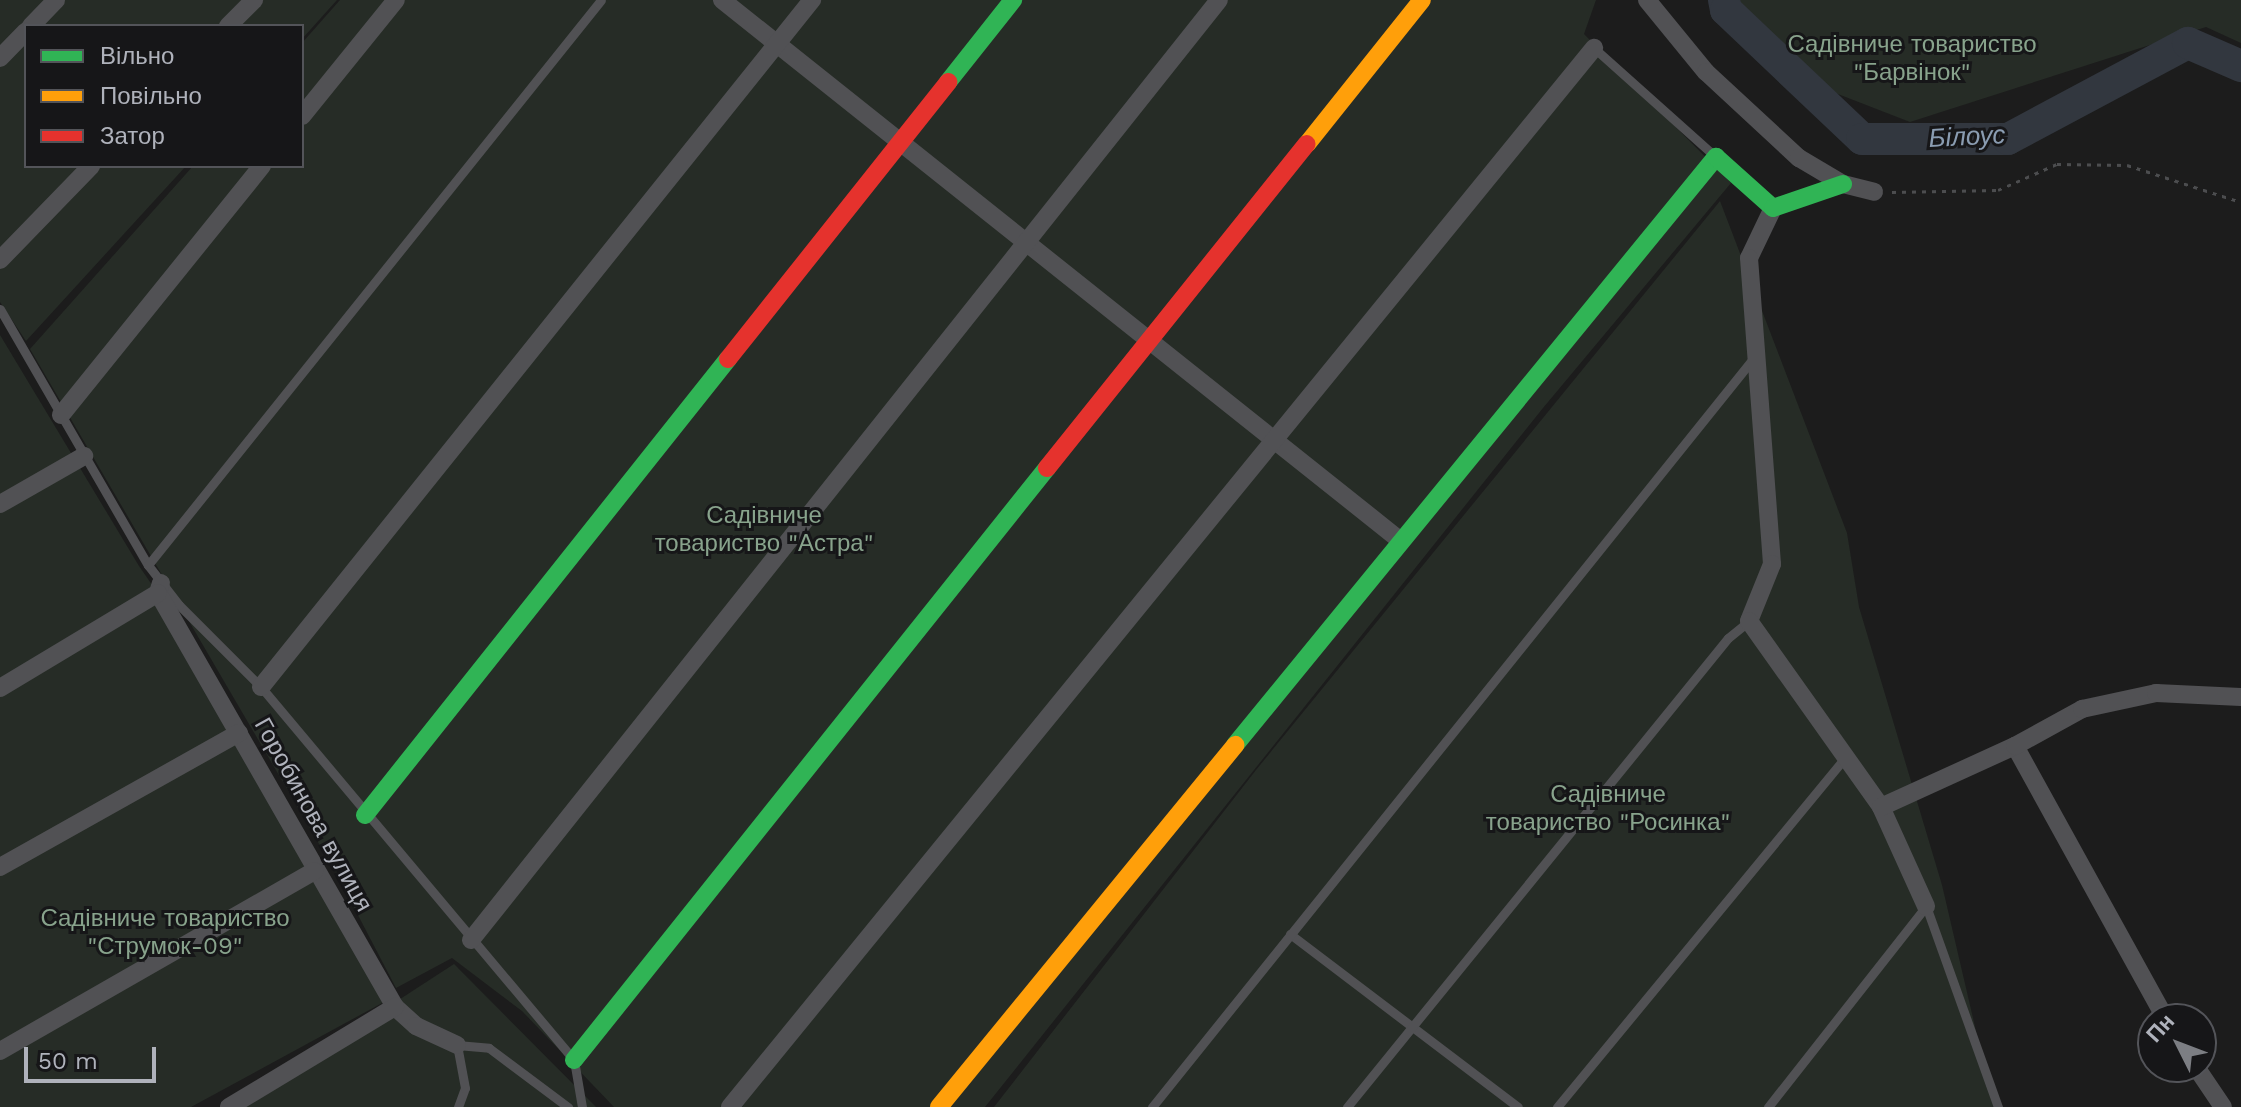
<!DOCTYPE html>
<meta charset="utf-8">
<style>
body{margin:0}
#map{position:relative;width:2241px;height:1107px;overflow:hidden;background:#1c1c1c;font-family:"Work Sans",sans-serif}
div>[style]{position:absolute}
.green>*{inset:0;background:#262c26}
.river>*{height:32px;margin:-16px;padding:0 16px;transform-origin:16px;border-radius:16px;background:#32373f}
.path>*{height:3px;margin-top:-1.5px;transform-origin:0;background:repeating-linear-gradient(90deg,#4c4d4f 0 4px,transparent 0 10px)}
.lane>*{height:9px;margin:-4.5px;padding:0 4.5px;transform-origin:4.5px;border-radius:4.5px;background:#515154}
.street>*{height:18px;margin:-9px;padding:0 9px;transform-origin:9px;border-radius:9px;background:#515154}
.fast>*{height:18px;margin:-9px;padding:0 9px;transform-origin:9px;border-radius:9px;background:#30b455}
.slow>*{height:18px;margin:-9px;padding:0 9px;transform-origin:9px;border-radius:9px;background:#ff9f0a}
.jam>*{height:18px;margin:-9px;padding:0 9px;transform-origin:9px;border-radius:9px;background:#e5322d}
span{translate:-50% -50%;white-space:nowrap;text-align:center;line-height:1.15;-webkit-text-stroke:6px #161618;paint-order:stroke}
.park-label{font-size:24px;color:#88a38c}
.street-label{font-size:24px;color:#afb2bb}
.water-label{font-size:26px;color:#8a9cb1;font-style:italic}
.legend{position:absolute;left:24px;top:24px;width:280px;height:144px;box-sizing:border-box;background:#161618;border:2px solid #535459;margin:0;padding:10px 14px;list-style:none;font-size:24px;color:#afb2bb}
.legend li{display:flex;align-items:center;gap:16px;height:40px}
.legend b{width:40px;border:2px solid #535459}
.north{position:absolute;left:2137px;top:1003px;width:80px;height:80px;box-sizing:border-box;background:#161618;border:2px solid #535459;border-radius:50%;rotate:312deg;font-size:22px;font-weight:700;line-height:32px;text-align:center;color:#afb2bb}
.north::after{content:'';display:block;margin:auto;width:28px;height:36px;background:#7c7e83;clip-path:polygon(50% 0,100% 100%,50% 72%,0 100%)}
.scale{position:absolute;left:24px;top:1047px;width:132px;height:36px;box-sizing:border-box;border:4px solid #afb2bb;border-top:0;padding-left:10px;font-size:24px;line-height:28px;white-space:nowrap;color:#afb2bb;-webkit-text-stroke:6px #161618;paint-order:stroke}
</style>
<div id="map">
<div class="green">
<div style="clip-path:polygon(0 0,337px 0,302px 39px,302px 26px,26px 26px,26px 166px,186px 166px,26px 341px,0 302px)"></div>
<div style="clip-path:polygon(340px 0,1596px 0,1584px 34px,1731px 183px,1543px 408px,985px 1107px,614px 1107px,522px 1011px,452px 958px,396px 988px,336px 873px,30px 349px,193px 166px,302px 166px,302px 43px)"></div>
<div style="clip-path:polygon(1730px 0,2241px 0,2241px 43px,2206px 27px,1910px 122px,1789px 75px)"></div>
<div style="clip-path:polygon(1720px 201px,1847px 533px,1859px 607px,1942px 885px,1990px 1091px,1999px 1107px,994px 1107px,1256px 770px)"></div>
<div style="clip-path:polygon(0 335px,139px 566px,215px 676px,384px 1002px,191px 1107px,0 1107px)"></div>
<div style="clip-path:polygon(454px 964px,596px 1107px,234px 1107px)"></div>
</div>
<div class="river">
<div style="left:1724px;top:0;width:10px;rotate:79deg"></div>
<div style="left:1726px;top:10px;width:187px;rotate:43.5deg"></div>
<div style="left:1862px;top:139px;width:146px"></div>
<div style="left:2008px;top:139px;width:204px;rotate:-28.1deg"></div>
<div style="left:2188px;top:43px;width:58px;rotate:23.5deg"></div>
</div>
<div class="path">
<div style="left:1892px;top:192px;width:106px;rotate:-1.1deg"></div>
<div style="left:1998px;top:190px;width:64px;rotate:-23.8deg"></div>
<div style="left:2057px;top:164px;width:70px;rotate:0.8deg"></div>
<div style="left:2127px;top:165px;width:120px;rotate:18deg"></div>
</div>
<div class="lane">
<div style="left:1594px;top:48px;width:164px;rotate:41.8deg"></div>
<div style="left:0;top:309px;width:296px;rotate:60deg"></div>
<div style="left:1926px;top:906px;width:214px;rotate:70.3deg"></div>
<div style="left:1290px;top:934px;width:286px;rotate:37.2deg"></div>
<div style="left:458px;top:1107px;width:20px;rotate:-70deg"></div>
<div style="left:465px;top:1088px;width:44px;rotate:-100.5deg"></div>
<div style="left:457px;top:1045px;width:32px;rotate:5deg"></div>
<div style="left:489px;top:1048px;width:99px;rotate:36.8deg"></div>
<div style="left:582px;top:1107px;width:48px;rotate:-99.7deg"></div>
<div style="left:574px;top:1060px;width:487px;rotate:-130deg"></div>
<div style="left:261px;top:687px;width:116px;rotate:-135deg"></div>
<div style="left:179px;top:605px;width:51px;rotate:-127.8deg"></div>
<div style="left:148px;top:565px;width:724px;rotate:-51.28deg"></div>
<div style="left:1152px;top:1107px;width:965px;rotate:-51.23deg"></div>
<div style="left:1347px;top:1107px;width:604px;rotate:-50.91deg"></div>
<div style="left:1728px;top:638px;width:27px;rotate:-39deg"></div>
<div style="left:1557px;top:1107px;width:451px;rotate:-50.5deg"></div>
<div style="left:1768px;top:1107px;width:256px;rotate:-51.8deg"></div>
</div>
<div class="street">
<div style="left:722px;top:0;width:868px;rotate:38.55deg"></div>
<div style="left:1647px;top:0;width:93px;rotate:50.7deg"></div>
<div style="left:1706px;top:72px;width:127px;rotate:42.8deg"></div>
<div style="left:1799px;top:158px;width:51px;rotate:30.6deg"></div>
<div style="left:1843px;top:184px;width:32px;rotate:14deg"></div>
<div style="left:31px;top:26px;width:36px;rotate:-46deg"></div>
<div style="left:228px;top:26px;width:37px;rotate:-45deg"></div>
<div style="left:0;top:58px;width:37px;rotate:-46deg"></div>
<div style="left:302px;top:116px;width:149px;rotate:-51deg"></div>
<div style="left:1773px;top:208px;width:55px;rotate:115.6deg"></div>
<div style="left:1749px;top:258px;width:307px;rotate:85.7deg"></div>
<div style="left:1772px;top:564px;width:61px;rotate:112deg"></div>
<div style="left:1749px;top:621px;width:228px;rotate:54.6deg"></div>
<div style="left:1881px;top:807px;width:109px;rotate:65.6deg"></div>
<div style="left:0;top:260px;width:131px;rotate:-45.9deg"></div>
<div style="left:61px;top:415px;width:320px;rotate:-51.1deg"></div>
<div style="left:0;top:504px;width:97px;rotate:-29.7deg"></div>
<div style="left:161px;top:583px;width:10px;rotate:107deg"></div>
<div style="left:158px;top:593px;width:477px;rotate:60.2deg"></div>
<div style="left:395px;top:1007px;width:28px;rotate:42deg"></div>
<div style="left:416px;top:1026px;width:45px;rotate:24.9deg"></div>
<div style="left:261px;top:687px;width:881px;rotate:-51.27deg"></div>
<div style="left:0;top:688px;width:184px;rotate:-31deg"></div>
<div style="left:2015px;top:746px;width:312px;rotate:61.1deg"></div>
<div style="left:1881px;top:807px;width:147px;rotate:-24.5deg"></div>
<div style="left:2015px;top:746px;width:77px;rotate:-28.9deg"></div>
<div style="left:2082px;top:709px;width:76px;rotate:-12.2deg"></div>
<div style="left:2156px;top:693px;width:85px;rotate:2.7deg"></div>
<div style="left:0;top:867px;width:274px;rotate:-29.3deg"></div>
<div style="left:471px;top:940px;width:1201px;rotate:-51.49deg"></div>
<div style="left:0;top:1051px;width:362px;rotate:-29.8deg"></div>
<div style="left:2196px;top:1067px;width:48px;rotate:56deg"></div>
<div style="left:229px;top:1107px;width:194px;rotate:-31.1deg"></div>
<div style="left:730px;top:1107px;width:1367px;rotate:-50.79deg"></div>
</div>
<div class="fast">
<div style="left:948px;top:82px;width:105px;rotate:-51.6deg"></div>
<div style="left:1235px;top:745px;width:760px;rotate:-50.72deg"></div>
<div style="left:1716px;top:157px;width:76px;rotate:41.8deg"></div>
<div style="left:1773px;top:208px;width:74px;rotate:-18.9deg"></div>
<div style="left:365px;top:815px;width:583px;rotate:-51.48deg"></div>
<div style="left:574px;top:1060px;width:758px;rotate:-51.38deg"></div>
</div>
<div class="slow">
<div style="left:1307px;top:144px;width:184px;rotate:-51.4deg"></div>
<div style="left:939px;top:1107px;width:468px;rotate:-50.7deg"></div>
</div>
<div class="jam">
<div style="left:728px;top:359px;width:354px;rotate:-51.5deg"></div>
<div style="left:1047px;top:468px;width:415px;rotate:-51.3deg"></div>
</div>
<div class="park-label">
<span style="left:1912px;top:59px">Садівниче товариство<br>"Барвінок"</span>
<span style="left:764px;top:530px">Садівниче<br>товариство "Астра"</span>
<span style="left:1608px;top:809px">Садівниче<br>товариство "Росинка"</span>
<span style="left:165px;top:933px">Садівниче товариство<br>"Струмок-09"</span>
</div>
<div class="street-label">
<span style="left:313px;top:815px;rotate:61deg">Горобинова вулиця</span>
</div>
<div class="water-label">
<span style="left:1967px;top:137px;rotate:-3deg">Білоус</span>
</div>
<ul class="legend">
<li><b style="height:10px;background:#30b455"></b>Вільно</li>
<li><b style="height:10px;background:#ff9f0a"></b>Повільно</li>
<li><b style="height:10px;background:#e5322d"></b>Затор</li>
</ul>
<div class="north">Пн</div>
<div class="scale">50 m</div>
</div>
